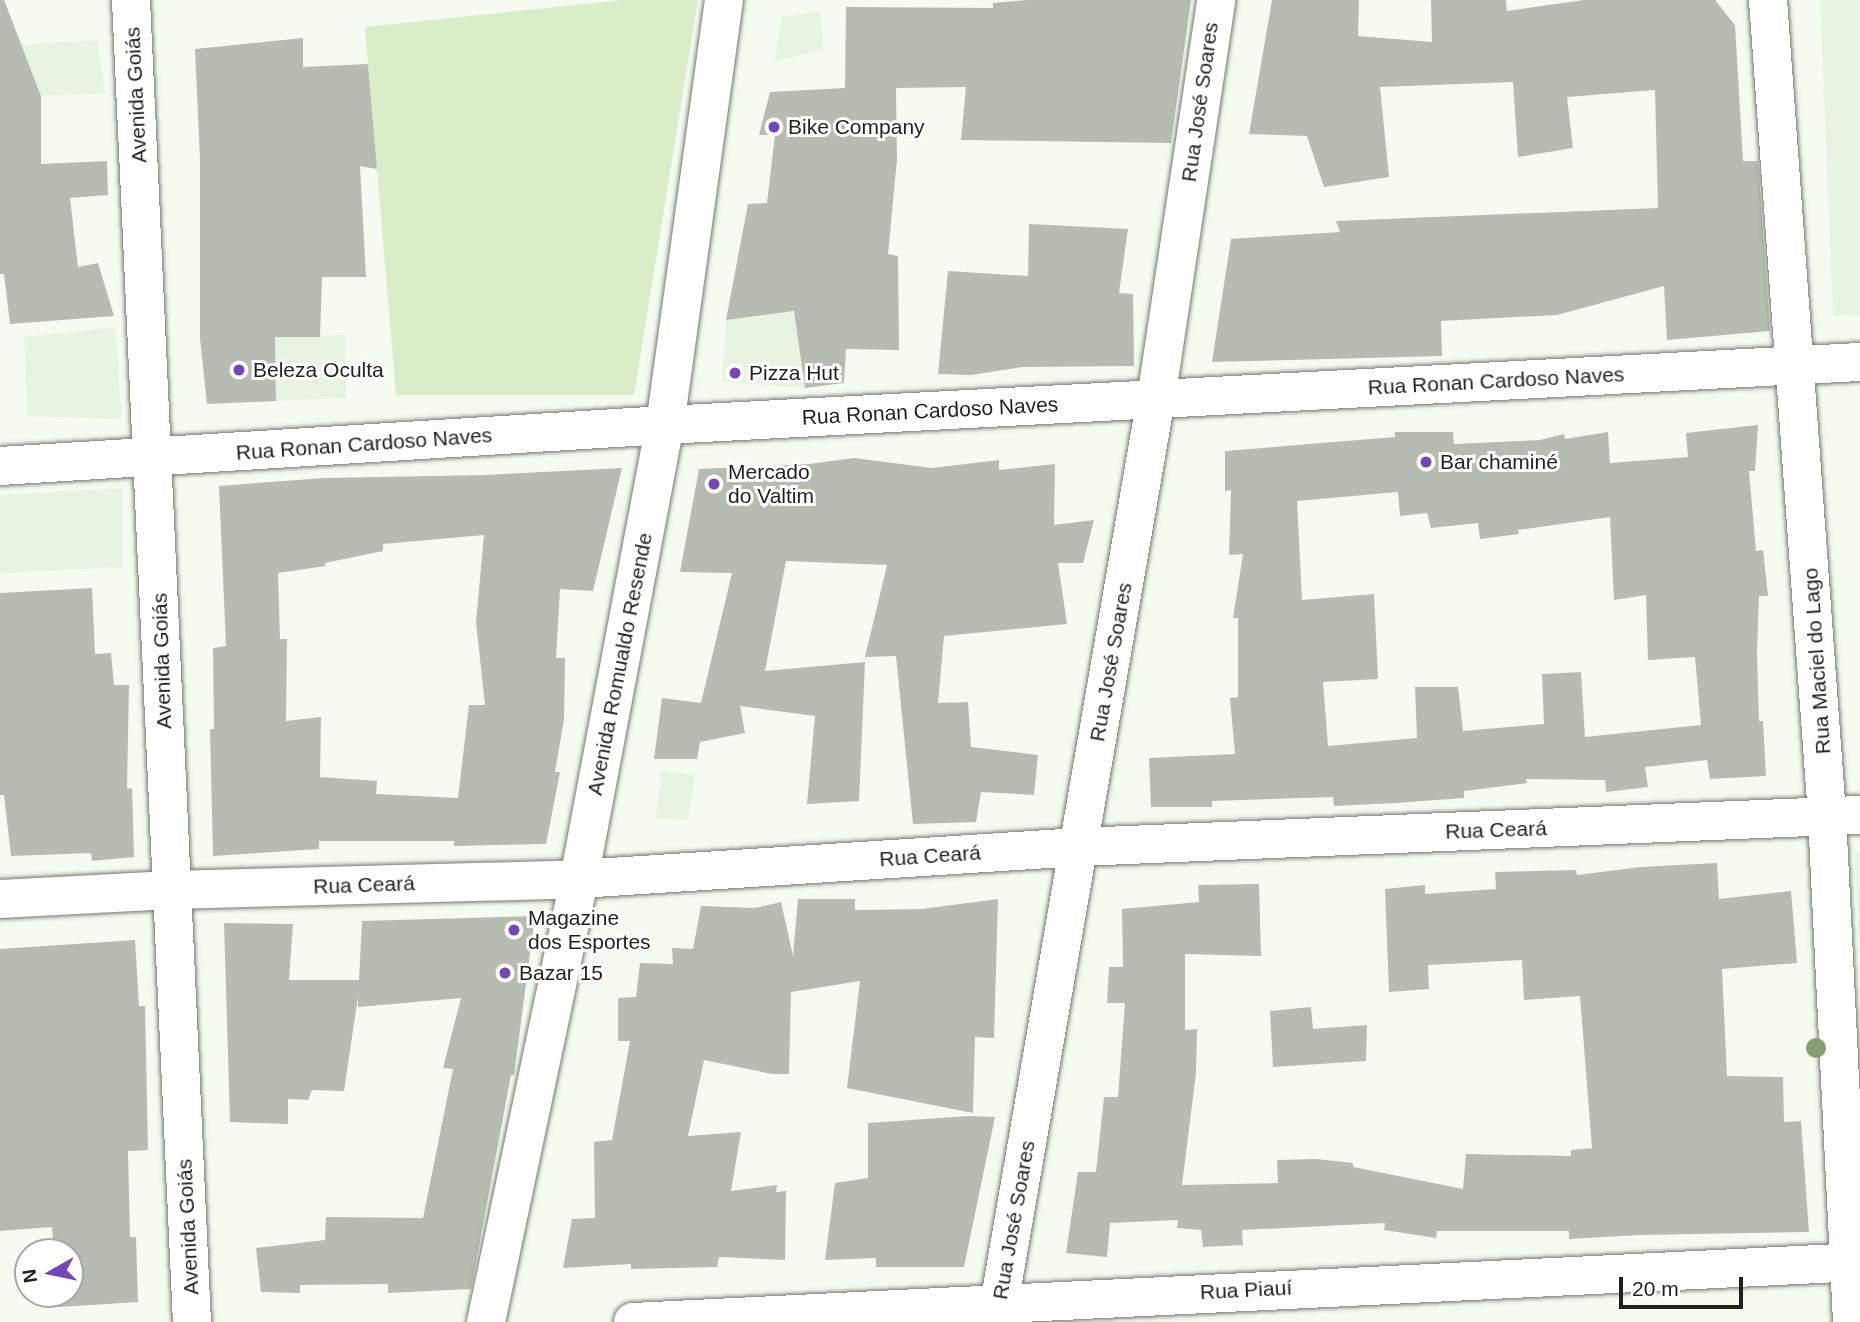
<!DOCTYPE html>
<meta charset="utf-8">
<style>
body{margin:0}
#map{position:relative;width:1860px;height:1322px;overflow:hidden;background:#f5fbf1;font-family:Helvetica,sans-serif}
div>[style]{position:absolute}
.built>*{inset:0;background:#e9f3e2}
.green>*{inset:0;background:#d9eec8}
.building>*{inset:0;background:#b7bcb3}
.roads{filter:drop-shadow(0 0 2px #73786f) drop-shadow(0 0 2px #73786f)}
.minor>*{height:38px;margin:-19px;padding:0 19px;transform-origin:19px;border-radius:19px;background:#fff}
.trees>*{width:20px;height:20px;margin:-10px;border-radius:50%;background:#899b77}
.dots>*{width:19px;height:19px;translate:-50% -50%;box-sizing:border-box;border:4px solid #fff;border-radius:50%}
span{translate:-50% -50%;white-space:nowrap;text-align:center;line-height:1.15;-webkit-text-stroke:6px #fff;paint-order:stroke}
.street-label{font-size:21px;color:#1f211e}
.poi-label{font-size:21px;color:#1f211e}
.left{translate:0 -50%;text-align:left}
.north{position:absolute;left:14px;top:1238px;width:70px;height:70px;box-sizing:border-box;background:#fff;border:2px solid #a5a6a5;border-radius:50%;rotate:261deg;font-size:19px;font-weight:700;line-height:28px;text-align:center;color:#1f211e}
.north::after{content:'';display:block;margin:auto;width:24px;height:32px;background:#7545bc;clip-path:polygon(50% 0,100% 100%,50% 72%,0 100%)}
.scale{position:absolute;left:1619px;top:1277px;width:124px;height:32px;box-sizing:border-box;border:4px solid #1f211e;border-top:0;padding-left:9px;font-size:21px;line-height:24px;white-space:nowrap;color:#1f211e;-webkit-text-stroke:5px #fff;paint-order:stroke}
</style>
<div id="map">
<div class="built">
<div style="clip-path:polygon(1820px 0,1860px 0,1860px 315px,1833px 316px)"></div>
<div style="clip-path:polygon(820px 11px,823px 50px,775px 61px,782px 17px)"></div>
<div style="clip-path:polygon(97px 40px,105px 93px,41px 96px,21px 45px)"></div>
<div style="clip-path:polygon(794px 312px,805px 388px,722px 382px,726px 320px)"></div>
<div style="clip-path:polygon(115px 327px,122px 419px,28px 416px,24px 337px)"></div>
<div style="clip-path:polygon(345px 335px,346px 398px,207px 404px,200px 338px)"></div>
<div style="clip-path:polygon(123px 488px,123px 567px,0 573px,0 495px)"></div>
<div style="clip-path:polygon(661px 771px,695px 775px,688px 820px,656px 819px)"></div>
<div style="clip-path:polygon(1855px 853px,1860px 853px,1860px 970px)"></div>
</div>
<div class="green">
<div style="clip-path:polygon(623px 0,698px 0,634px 395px,396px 395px,365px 27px)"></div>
</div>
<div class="building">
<div style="clip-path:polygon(0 0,4px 0,41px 96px,41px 164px,107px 161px,108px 195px,70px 198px,78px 267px,98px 263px,114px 316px,10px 324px,4px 274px,0 274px)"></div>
<div style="clip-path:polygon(1027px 0,1191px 0,1171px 143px,961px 140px,966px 87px,896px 88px,897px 159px,888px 254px,898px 256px,899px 350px,846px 349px,844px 383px,805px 388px,794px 311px,726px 320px,748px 204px,767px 203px,775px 135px,759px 135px,770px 92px,845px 88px,846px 7px,993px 8px,993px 3px)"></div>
<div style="clip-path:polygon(1272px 0,1359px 0,1358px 36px,1432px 42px,1431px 0,1506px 0,1507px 11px,1584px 0,1715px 0,1735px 25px,1743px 161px,1758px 161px,1770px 331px,1667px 340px,1664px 286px,1557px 315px,1441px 321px,1442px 356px,1212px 362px,1231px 239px,1340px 232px,1336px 221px,1658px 208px,1655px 90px,1567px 97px,1573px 148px,1518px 157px,1513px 82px,1380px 87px,1389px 177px,1324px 187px,1307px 136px,1249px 134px)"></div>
<div style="clip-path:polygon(303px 38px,303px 67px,368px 64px,377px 169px,360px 166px,366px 277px,322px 277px,320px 337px,275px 337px,276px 401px,207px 404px,200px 338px,200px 160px,195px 49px)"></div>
<div style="clip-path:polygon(1029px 224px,1128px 229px,1119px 293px,1133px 294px,1134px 366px,1022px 367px,971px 375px,938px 374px,948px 271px,1028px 276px)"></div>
<div style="clip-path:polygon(evenodd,1758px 425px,1755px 471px,1749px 471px,1756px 551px,1763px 550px,1768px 596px,1759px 596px,1757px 653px,1759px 721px,1763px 721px,1766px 776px,1710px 779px,1707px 760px,1645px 767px,1648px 787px,1606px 792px,1605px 780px,1526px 779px,1527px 783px,1464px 791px,1464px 798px,1396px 803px,1334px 806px,1333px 797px,1212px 801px,1212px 807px,1151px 807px,1149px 758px,1235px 754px,1230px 698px,1238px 697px,1238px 618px,1233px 618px,1243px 554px,1229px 555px,1231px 490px,1225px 491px,1225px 451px,1395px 437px,1395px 432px,1453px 432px,1454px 444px,1540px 440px,1564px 434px,1565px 439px,1608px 432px,1610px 463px,1688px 457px,1686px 433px,1758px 425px,1398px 492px,1400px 516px,1427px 513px,1431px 528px,1478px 523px,1480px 539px,1519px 534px,1518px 530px,1610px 517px,1614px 600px,1646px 595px,1648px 660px,1695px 657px,1701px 725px,1585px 737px,1581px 672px,1542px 674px,1544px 724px,1463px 731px,1458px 687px,1415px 687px,1417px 738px,1328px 746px,1323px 682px,1378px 679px,1374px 594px,1302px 600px,1297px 501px,1398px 492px)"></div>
<div style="clip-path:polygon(854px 458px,932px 468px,999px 460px,999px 470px,1055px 464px,1054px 525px,1094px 520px,1083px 563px,1058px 563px,1067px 624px,944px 636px,938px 703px,968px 702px,971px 747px,1038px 755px,1034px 795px,981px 792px,976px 822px,913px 824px,896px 656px,865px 657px,887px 565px,786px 561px,765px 671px,865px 662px,859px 801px,807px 804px,815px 716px,740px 706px,745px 733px,700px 742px,697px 759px,654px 759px,662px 698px,701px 703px,732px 573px,680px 572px,699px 469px,809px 464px)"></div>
<div style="clip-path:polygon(evenodd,622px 468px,593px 591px,560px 589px,556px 658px,565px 658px,564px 719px,555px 772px,560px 772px,546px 844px,454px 846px,454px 841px,319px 841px,319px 849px,213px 856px,210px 729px,214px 729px,213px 648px,226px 646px,219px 486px,324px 478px,486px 475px,622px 468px,484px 535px,476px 622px,485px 705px,469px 705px,458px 798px,376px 794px,377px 781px,320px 777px,321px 717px,286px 721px,287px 639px,280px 639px,278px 573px,325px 566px,325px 563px,383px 551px,383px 544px,484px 535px)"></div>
<div style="clip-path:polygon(92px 588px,95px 654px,111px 653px,114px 685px,129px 685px,127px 789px,132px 788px,134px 857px,92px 861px,91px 853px,11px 856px,4px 795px,0 795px,0 593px)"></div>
<div style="clip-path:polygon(1717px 863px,1719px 899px,1791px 891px,1797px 963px,1722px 969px,1727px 1076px,1783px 1077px,1784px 1122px,1801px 1121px,1809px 1232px,1640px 1235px,1569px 1239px,1569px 1231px,1437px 1231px,1436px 1238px,1384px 1230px,1385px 1223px,1242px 1230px,1243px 1245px,1203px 1247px,1201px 1230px,1177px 1228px,1178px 1220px,1110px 1223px,1107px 1257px,1066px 1253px,1078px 1172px,1096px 1172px,1104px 1097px,1118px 1097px,1125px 1003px,1107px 1003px,1109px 967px,1123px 967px,1122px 909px,1199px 902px,1198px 885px,1259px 884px,1261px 956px,1185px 954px,1185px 1030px,1197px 1029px,1196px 1073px,1182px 1185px,1278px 1183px,1277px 1160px,1316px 1159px,1353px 1163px,1353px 1167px,1463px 1189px,1466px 1154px,1571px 1156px,1571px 1150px,1592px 1148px,1580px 996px,1524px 1000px,1522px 960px,1428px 965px,1429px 989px,1389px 992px,1385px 889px,1425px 885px,1425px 894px,1496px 889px,1495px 872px,1576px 870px,1577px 875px,1641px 867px)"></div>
<div style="clip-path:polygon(798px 899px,855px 899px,855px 910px,922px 909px,998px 899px,994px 1038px,975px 1037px,973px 1113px,847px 1088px,860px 981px,791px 992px,789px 1074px,772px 1074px,704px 1060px,688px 1136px,741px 1132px,731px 1191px,777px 1185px,776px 1192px,786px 1191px,785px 1260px,719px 1257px,717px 1267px,631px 1269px,631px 1264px,563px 1268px,572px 1219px,595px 1218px,594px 1142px,612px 1140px,630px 1041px,618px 1041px,618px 998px,636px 997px,640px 963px,673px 964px,672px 948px,693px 949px,701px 906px,755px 908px,781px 902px,793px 956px)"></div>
<div style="clip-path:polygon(535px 916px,514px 1075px,511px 1075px,471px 1289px,388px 1293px,388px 1284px,300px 1285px,300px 1293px,261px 1292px,256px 1248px,325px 1240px,326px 1217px,423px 1218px,453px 1069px,443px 1068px,461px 998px,358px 1007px,358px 996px,344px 1091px,312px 1090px,308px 1100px,288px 1099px,288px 1124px,230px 1122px,224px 923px,293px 924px,289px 980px,359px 980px,362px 921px)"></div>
<div style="clip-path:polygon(135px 940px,139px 1006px,145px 1006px,148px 1150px,128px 1151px,130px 1237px,136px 1237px,138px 1302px,59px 1307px,58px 1294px,70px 1294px,70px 1252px,54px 1252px,52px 1227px,0 1231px,0 949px)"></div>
<div style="clip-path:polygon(1311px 1007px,1313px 1029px,1367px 1025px,1366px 1061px,1273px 1067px,1270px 1011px)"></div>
<div style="clip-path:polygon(969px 1116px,995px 1117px,964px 1267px,876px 1267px,876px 1258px,825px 1260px,835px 1183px,868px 1178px,868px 1123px)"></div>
</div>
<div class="roads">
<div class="minor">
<div style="left:131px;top:0;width:1323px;rotate:87.36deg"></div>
<div style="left:1768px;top:0;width:818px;rotate:85.86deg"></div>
<div style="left:1827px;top:816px;width:507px;rotate:87.17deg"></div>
<div style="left:0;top:466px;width:666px;rotate:-3.53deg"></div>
<div style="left:665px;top:425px;width:1197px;rotate:-3.02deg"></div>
<div style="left:0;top:899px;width:171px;rotate:-3deg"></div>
<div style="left:171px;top:890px;width:408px;rotate:-1.5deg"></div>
<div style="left:579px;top:879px;width:501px;rotate:-3.66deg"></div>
<div style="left:1079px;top:847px;width:782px;rotate:-2.35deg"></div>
<div style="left:486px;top:1322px;width:453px;rotate:-78.1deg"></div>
<div style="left:579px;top:879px;width:462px;rotate:-79.3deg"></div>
<div style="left:665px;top:425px;width:429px;rotate:-82.1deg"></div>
<div style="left:633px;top:1322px;width:1228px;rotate:-2.8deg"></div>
<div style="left:996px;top:1322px;width:937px;rotate:-80.17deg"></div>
<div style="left:1156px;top:399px;width:403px;rotate:-81.4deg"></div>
</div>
</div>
<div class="trees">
<div style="left:1816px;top:1048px"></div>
</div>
<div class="dots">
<div style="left:774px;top:127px;background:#7545bc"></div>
<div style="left:239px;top:370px;background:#7545bc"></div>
<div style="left:735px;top:373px;background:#7545bc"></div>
<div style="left:1426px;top:462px;background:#7545bc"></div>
<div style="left:714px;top:484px;background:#7545bc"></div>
<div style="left:514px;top:930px;background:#7545bc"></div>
<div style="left:505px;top:973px;background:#7545bc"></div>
</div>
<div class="street-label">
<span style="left:136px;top:95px;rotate:-93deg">Avenida Goiás</span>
<span style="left:1200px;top:102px;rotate:-82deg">Rua José Soares</span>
<span style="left:1496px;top:381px;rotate:-3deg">Rua Ronan Cardoso Naves</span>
<span style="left:930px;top:411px;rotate:-3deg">Rua Ronan Cardoso Naves</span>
<span style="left:364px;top:444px;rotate:-4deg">Rua Ronan Cardoso Naves</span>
<span style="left:162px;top:661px;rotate:-92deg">Avenida Goiás</span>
<span style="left:1817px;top:661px;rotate:-94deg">Rua Maciel do Lago</span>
<span style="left:1111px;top:662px;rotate:-80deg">Rua José Soares</span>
<span style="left:620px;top:664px;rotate:-79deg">Avenida Romualdo Resende</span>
<span style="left:1496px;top:830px;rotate:-2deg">Rua Ceará</span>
<span style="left:930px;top:856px;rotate:-4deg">Rua Ceará</span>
<span style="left:364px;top:885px;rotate:-2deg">Rua Ceará</span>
<span style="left:1014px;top:1220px;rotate:-80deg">Rua José Soares</span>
<span style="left:188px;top:1227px;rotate:-93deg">Avenida Goiás</span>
<span style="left:1246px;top:1290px;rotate:-3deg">Rua Piauí</span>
</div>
<div class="poi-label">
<span class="left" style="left:788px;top:127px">Bike Company</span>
<span class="left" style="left:253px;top:370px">Beleza Oculta</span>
<span class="left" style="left:749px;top:373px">Pizza Hut</span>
<span class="left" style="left:1440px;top:462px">Bar chaminé</span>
<span class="left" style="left:728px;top:484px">Mercado<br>do Valtim</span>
<span class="left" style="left:528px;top:930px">Magazine<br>dos Esportes</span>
<span class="left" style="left:519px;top:973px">Bazar 15</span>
</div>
<div class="north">N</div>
<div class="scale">20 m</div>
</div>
